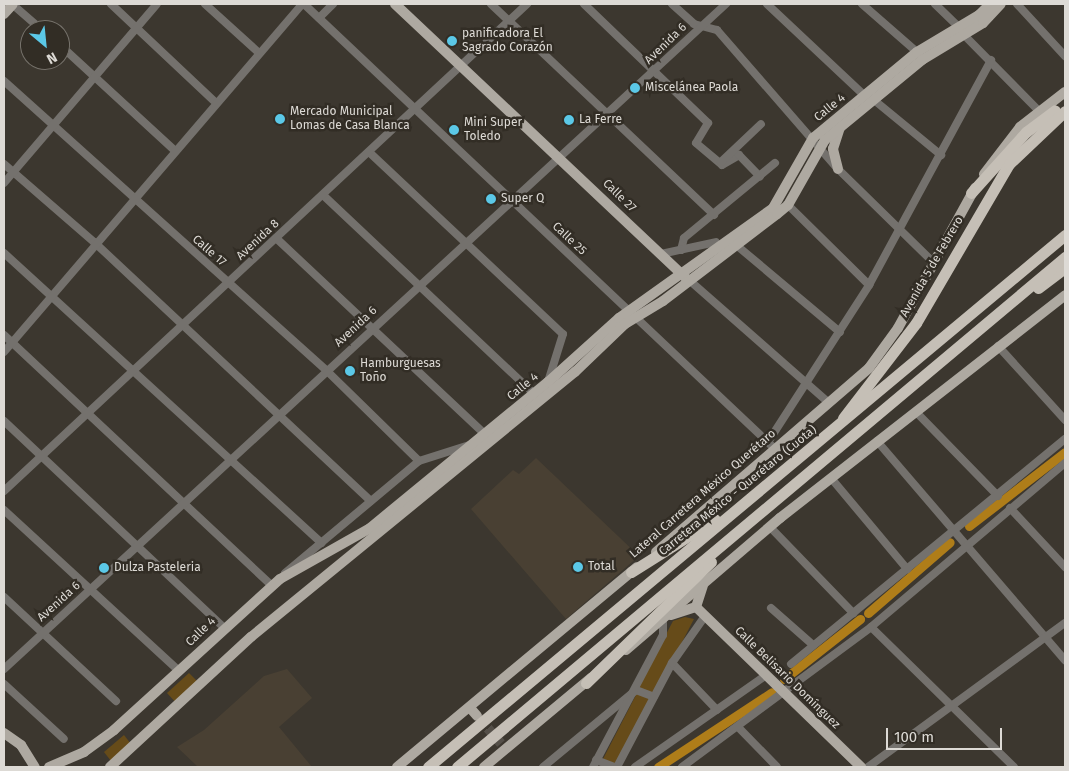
<!DOCTYPE html>
<meta charset="utf-8">
<style>
body{margin:0}
#map{position:relative;width:1069px;height:771px;overflow:hidden;background:#3c372f;font-family:"Fira Sans",sans-serif}
div>[style]{position:absolute}
.built>*{inset:0;background:#494033}
.green>*{inset:0;background:#664b19}
.canal>*{height:9px;margin:-4.5px;padding:0 4.5px;transform-origin:4.5px;border-radius:4.5px;background:#af7d19}
.major-tunnel>*{height:10px;margin-top:-5px;transform-origin:0;background:repeating-linear-gradient(90deg,#544f48 0 10px,transparent 0 15px)}
.minor>*{height:8px;margin:-4px;padding:0 4px;transform-origin:4px;border-radius:4px;background:#74716d}
.major>*{height:10px;margin:-5px;padding:0 5px;transform-origin:5px;border-radius:5px;background:#aea9a1}
.highway>*{height:11px;margin:-5.5px;padding:0 5.5px;transform-origin:5.5px;border-radius:5.5px;background:#c5bfb6}
.dots>*{width:14px;height:14px;translate:-50% -50%;box-sizing:border-box;border:2px solid #322d25;border-radius:50%}
span{translate:-50% -50%;white-space:nowrap;text-align:center;line-height:1.15;-webkit-text-stroke:5px #322d25;paint-order:stroke}
.poi-label{font-size:12px;color:#dddad5}
.left{translate:0 -50%;text-align:left}
.street-label{font-size:12px;color:#dddad5}
.frame{position:absolute;inset:0;border:5px solid #dddad5;pointer-events:none}
.north{position:absolute;left:20px;top:20px;width:50px;height:50px;box-sizing:border-box;background:#322d25;border:1px solid #76726b;border-radius:50%;rotate:152deg;font-size:14px;font-weight:700;line-height:20px;text-align:center;color:#dddad5}
.north::after{content:'';display:block;margin:auto;width:18px;height:22px;background:#5bc8e7;clip-path:polygon(50% 0,100% 100%,50% 72%,0 100%)}
.scale{position:absolute;left:886px;top:728px;width:116px;height:22px;box-sizing:border-box;border:2px solid #dddad5;border-top:0;padding-left:6px;font-size:15px;line-height:18px;white-space:nowrap;color:#dddad5;-webkit-text-stroke:4px #322d25;paint-order:stroke}
</style>
<div id="map">
<div class="built">
<div style="clip-path:polygon(536px 458px,639px 556px,566px 619px,471px 509px,513px 470px,519px 474px)"></div>
<div style="clip-path:polygon(287px 669px,312px 698px,279px 727px,312px 767px,198px 767px,177px 747px,204px 730px,264px 676px)"></div>
</div>
<div class="green">
<div style="clip-path:polygon(685px 617px,694px 619px,654px 696px,638px 688px,673px 621px)"></div>
<div style="clip-path:polygon(189px 673px,200px 684px,178px 705px,167px 693px)"></div>
<div style="clip-path:polygon(637px 693px,650px 699px,615px 765px,603px 759px)"></div>
<div style="clip-path:polygon(124px 735px,131px 744px,111px 761px,104px 752px)"></div>
</div>
<div class="canal">
<div style="left:969px;top:526px;width:121px;rotate:-37.6deg"></div>
<div style="left:868px;top:613px;width:108px;rotate:-40.9deg"></div>
<div style="left:784px;top:679px;width:97px;rotate:-38.3deg"></div>
<div style="left:658px;top:767px;width:136px;rotate:-33.3deg"></div>
</div>
<div class="major-tunnel">
<div style="left:478px;top:717px;width:35px;rotate:49deg"></div>
</div>
<div class="minor">
<div style="left:12px;top:4px;width:40px;rotate:41deg"></div>
<div style="left:111px;top:4px;width:141px;rotate:43.3deg"></div>
<div style="left:205px;top:4px;width:72px;rotate:42.2deg"></div>
<div style="left:304px;top:4px;width:648px;rotate:43.37deg"></div>
<div style="left:491px;top:4px;width:307px;rotate:43.4deg"></div>
<div style="left:584px;top:4px;width:172px;rotate:43.8deg"></div>
<div style="left:708px;top:123px;width:23px;rotate:121deg"></div>
<div style="left:696px;top:143px;width:34px;rotate:40deg"></div>
<div style="left:722px;top:165px;width:20px;rotate:-30deg"></div>
<div style="left:739px;top:155px;width:30px;rotate:46deg"></div>
<div style="left:672px;top:4px;width:30px;rotate:42deg"></div>
<div style="left:694px;top:24px;width:24px;rotate:15deg"></div>
<div style="left:717px;top:30px;width:184px;rotate:49deg"></div>
<div style="left:838px;top:169px;width:134px;rotate:44.4deg"></div>
<div style="left:767px;top:4px;width:134px;rotate:43.2deg"></div>
<div style="left:862px;top:4px;width:73px;rotate:41.1deg"></div>
<div style="left:935px;top:4px;width:35px;rotate:44deg"></div>
<div style="left:1017px;top:4px;width:71px;rotate:47.3deg"></div>
<div style="left:319px;top:18px;width:20px;rotate:-45deg"></div>
<div style="left:964px;top:35px;width:105px;rotate:45.4deg"></div>
<div style="left:60px;top:45px;width:154px;rotate:42.6deg"></div>
<div style="left:4px;top:81px;width:433px;rotate:41.9deg"></div>
<div style="left:326px;top:370px;width:130px;rotate:44.4deg"></div>
<div style="left:874px;top:100px;width:87px;rotate:39.4deg"></div>
<div style="left:369px;top:152px;width:266px;rotate:43.2deg"></div>
<div style="left:563px;top:334px;width:50px;rotate:107.4deg"></div>
<div style="left:721px;top:162px;width:55px;rotate:-43.5deg"></div>
<div style="left:4px;top:164px;width:119px;rotate:40.9deg"></div>
<div style="left:94px;top:242px;width:379px;rotate:43.1deg"></div>
<div style="left:4px;top:183px;width:235px;rotate:-49.5deg"></div>
<div style="left:323px;top:195px;width:290px;rotate:43.3deg"></div>
<div style="left:788px;top:205px;width:114px;rotate:44.6deg"></div>
<div style="left:276px;top:238px;width:287px;rotate:43.2deg"></div>
<div style="left:735px;top:244px;width:137px;rotate:40deg"></div>
<div style="left:681px;top:250px;width:12px;rotate:-76deg"></div>
<div style="left:684px;top:238px;width:118px;rotate:-39.5deg"></div>
<div style="left:4px;top:253px;width:430px;rotate:42.4deg"></div>
<div style="left:661px;top:254px;width:56px;rotate:-12.3deg"></div>
<div style="left:689px;top:280px;width:186px;rotate:41.3deg"></div>
<div style="left:4px;top:335px;width:367px;rotate:43.1deg"></div>
<div style="left:998px;top:346px;width:100px;rotate:47.8deg"></div>
<div style="left:4px;top:352px;width:458px;rotate:-49.4deg"></div>
<div style="left:917px;top:413px;width:116px;rotate:45.7deg"></div>
<div style="left:4px;top:421px;width:301px;rotate:43.2deg"></div>
<div style="left:877px;top:441px;width:289px;rotate:49.4deg"></div>
<div style="left:768px;top:442px;width:187px;rotate:-57.2deg"></div>
<div style="left:869px;top:285px;width:256px;rotate:-61.5deg"></div>
<div style="left:831px;top:478px;width:119px;rotate:50.1deg"></div>
<div style="left:4px;top:491px;width:715px;rotate:-42.96deg"></div>
<div style="left:1010px;top:508px;width:81px;rotate:47deg"></div>
<div style="left:4px;top:510px;width:236px;rotate:42.6deg"></div>
<div style="left:770px;top:527px;width:120px;rotate:46deg"></div>
<div style="left:285px;top:573px;width:175px;rotate:-39.9deg"></div>
<div style="left:419px;top:461px;width:52px;rotate:-17.7deg"></div>
<div style="left:4px;top:597px;width:153px;rotate:42.9deg"></div>
<div style="left:771px;top:608px;width:56px;rotate:41.4deg"></div>
<div style="left:871px;top:627px;width:200px;rotate:44.4deg"></div>
<div style="left:672px;top:663px;width:65px;rotate:46.2deg"></div>
<div style="left:791px;top:664px;width:355px;rotate:-39.4deg"></div>
<div style="left:4px;top:669px;width:982px;rotate:-42.65deg"></div>
<div style="left:4px;top:684px;width:81px;rotate:42.5deg"></div>
<div style="left:739px;top:728px;width:54px;rotate:45.7deg"></div>
<div style="left:596px;top:760px;width:19px;rotate:21deg"></div>
<div style="left:543px;top:767px;width:121px;rotate:-39.6deg"></div>
<div style="left:636px;top:690px;width:19px;rotate:21deg"></div>
<div style="left:593px;top:767px;width:149px;rotate:-62.1deg"></div>
<div style="left:663px;top:635px;width:15px;rotate:-90deg"></div>
<div style="left:617px;top:767px;width:118px;rotate:-62.1deg"></div>
<div style="left:672px;top:663px;width:57px;rotate:-54.9deg"></div>
<div style="left:635px;top:767px;width:159px;rotate:-35deg"></div>
<div style="left:682px;top:767px;width:235px;rotate:-36.5deg"></div>
<div style="left:871px;top:627px;width:254px;rotate:-40.2deg"></div>
<div style="left:868px;top:767px;width:244px;rotate:-36.2deg"></div>
</div>
<div class="major">
<div style="left:395px;top:4px;width:400px;rotate:43.3deg"></div>
<div style="left:4px;top:14px;width:13px;rotate:-48deg"></div>
<div style="left:838px;top:169px;width:21px;rotate:-104deg"></div>
<div style="left:833px;top:149px;width:22px;rotate:-72deg"></div>
<div style="left:984px;top:174px;width:59px;rotate:-52.5deg"></div>
<div style="left:1020px;top:127px;width:57px;rotate:-37.9deg"></div>
<div style="left:656px;top:552px;width:281px;rotate:-40.8deg"></div>
<div style="left:869px;top:368px;width:49px;rotate:-54.1deg"></div>
<div style="left:898px;top:328px;width:160px;rotate:-61.2deg"></div>
<div style="left:696px;top:607px;width:230px;rotate:44.1deg"></div>
<div style="left:671px;top:615px;width:26px;rotate:-18deg"></div>
<div style="left:696px;top:607px;width:22px;rotate:-72deg"></div>
<div style="left:626px;top:650px;width:203px;rotate:-40.6deg"></div>
<div style="left:780px;top:518px;width:362px;rotate:-38deg"></div>
<div style="left:471px;top:709px;width:9px;rotate:49deg"></div>
<div style="left:4px;top:733px;width:21px;rotate:35deg"></div>
<div style="left:21px;top:745px;width:26px;rotate:58deg"></div>
<div style="left:49px;top:767px;width:38px;rotate:-23deg"></div>
<div style="left:84px;top:752px;width:37px;rotate:-36deg"></div>
<div style="left:114px;top:730px;width:224px;rotate:-42.3deg"></div>
<div style="left:280px;top:579px;width:103px;rotate:-29.5deg"></div>
<div style="left:370px;top:528px;width:230px;rotate:-39.4deg"></div>
<div style="left:548px;top:382px;width:96px;rotate:-42deg"></div>
<div style="left:619px;top:318px;width:189px;rotate:-35.5deg"></div>
<div style="left:773px;top:208px;width:81px;rotate:-60.3deg"></div>
<div style="left:813px;top:138px;width:135px;rotate:-39.6deg"></div>
<div style="left:917px;top:52px;width:72px;rotate:-30.8deg"></div>
<div style="left:979px;top:15px;width:16px;rotate:-45deg"></div>
<div style="left:110px;top:767px;width:192px;rotate:-42.7deg"></div>
<div style="left:251px;top:637px;width:419px;rotate:-39.3deg"></div>
<div style="left:575px;top:372px;width:69px;rotate:-43.8deg"></div>
<div style="left:625px;top:324px;width:44px;rotate:-31.2deg"></div>
<div style="left:663px;top:301px;width:143px;rotate:-37.3deg"></div>
<div style="left:777px;top:214px;width:14px;rotate:-39deg"></div>
<div style="left:788px;top:205px;width:75px;rotate:-60.4deg"></div>
<div style="left:825px;top:140px;width:126px;rotate:-39.5deg"></div>
<div style="left:922px;top:60px;width:71px;rotate:-31.2deg"></div>
<div style="left:983px;top:23px;width:26px;rotate:-47deg"></div>
<div style="left:397px;top:767px;width:312px;rotate:-39.8deg"></div>
<div style="left:484px;top:767px;width:139px;rotate:-39.8deg"></div>
</div>
<div class="highway">
<div style="left:971px;top:193px;width:82px;rotate:-48deg"></div>
<div style="left:1026px;top:132px;width:36px;rotate:-37deg"></div>
<div style="left:1038px;top:288px;width:34px;rotate:-37deg"></div>
<div style="left:843px;top:418px;width:120px;rotate:-52.5deg"></div>
<div style="left:916px;top:323px;width:184px;rotate:-59.7deg"></div>
<div style="left:1009px;top:164px;width:77px;rotate:-43.4deg"></div>
<div style="left:631px;top:572px;width:99px;rotate:-32.2deg"></div>
<div style="left:586px;top:683px;width:174px;rotate:-44.1deg"></div>
<div style="left:428px;top:767px;width:830px;rotate:-39.87deg"></div>
<div style="left:457px;top:767px;width:794px;rotate:-39.99deg"></div>
</div>
<div class="dots">
<div style="left:452px;top:41px;background:#5bc8e7"></div>
<div style="left:635px;top:88px;background:#5bc8e7"></div>
<div style="left:280px;top:119px;background:#5bc8e7"></div>
<div style="left:569px;top:120px;background:#5bc8e7"></div>
<div style="left:454px;top:130px;background:#5bc8e7"></div>
<div style="left:491px;top:199px;background:#5bc8e7"></div>
<div style="left:350px;top:371px;background:#5bc8e7"></div>
<div style="left:578px;top:567px;background:#5bc8e7"></div>
<div style="left:104px;top:568px;background:#5bc8e7"></div>
</div>
<div class="poi-label">
<span class="left" style="left:462px;top:41px">panificadora El<br>Sagrado Corazón</span>
<span class="left" style="left:645px;top:88px">Miscelánea Paola</span>
<span class="left" style="left:290px;top:119px">Mercado Municipal<br>Lomas de Casa Blanca</span>
<span class="left" style="left:579px;top:120px">La Ferre</span>
<span class="left" style="left:464px;top:130px">Mini Super<br>Toledo</span>
<span class="left" style="left:501px;top:199px">Super Q</span>
<span class="left" style="left:360px;top:371px">Hamburguesas<br>Toño</span>
<span class="left" style="left:588px;top:567px">Total</span>
<span class="left" style="left:114px;top:568px">Dulza Pasteleria</span>
</div>
<div class="street-label">
<span style="left:666px;top:44px;rotate:-44deg">Avenida 6</span>
<span style="left:830px;top:108px;rotate:-39deg">Calle 4</span>
<span style="left:619px;top:196px;rotate:44deg">Calle 27</span>
<span style="left:569px;top:239px;rotate:43deg">Calle 25</span>
<span style="left:258px;top:240px;rotate:-43deg">Avenida 8</span>
<span style="left:209px;top:251px;rotate:41deg">Calle 17</span>
<span style="left:932px;top:267px;rotate:-60deg">Avenida 5 de Febrero</span>
<span style="left:356px;top:327px;rotate:-43deg">Avenida 6</span>
<span style="left:523px;top:387px;rotate:-39deg">Calle 4</span>
<span style="left:738px;top:491px;rotate:-39deg">Carretera México - Querétaro (Cuota)</span>
<span style="left:703px;top:494px;rotate:-41deg">Lateral Carretera México Querétaro</span>
<span style="left:59px;top:602px;rotate:-42deg">Avenida 6</span>
<span style="left:201px;top:632px;rotate:-44deg">Calle 4</span>
<span style="left:787px;top:678px;rotate:44deg">Calle Belisario Domínguez</span>
</div>
<div class="frame"></div>
<div class="north">N</div>
<div class="scale">100 m</div>
</div>
